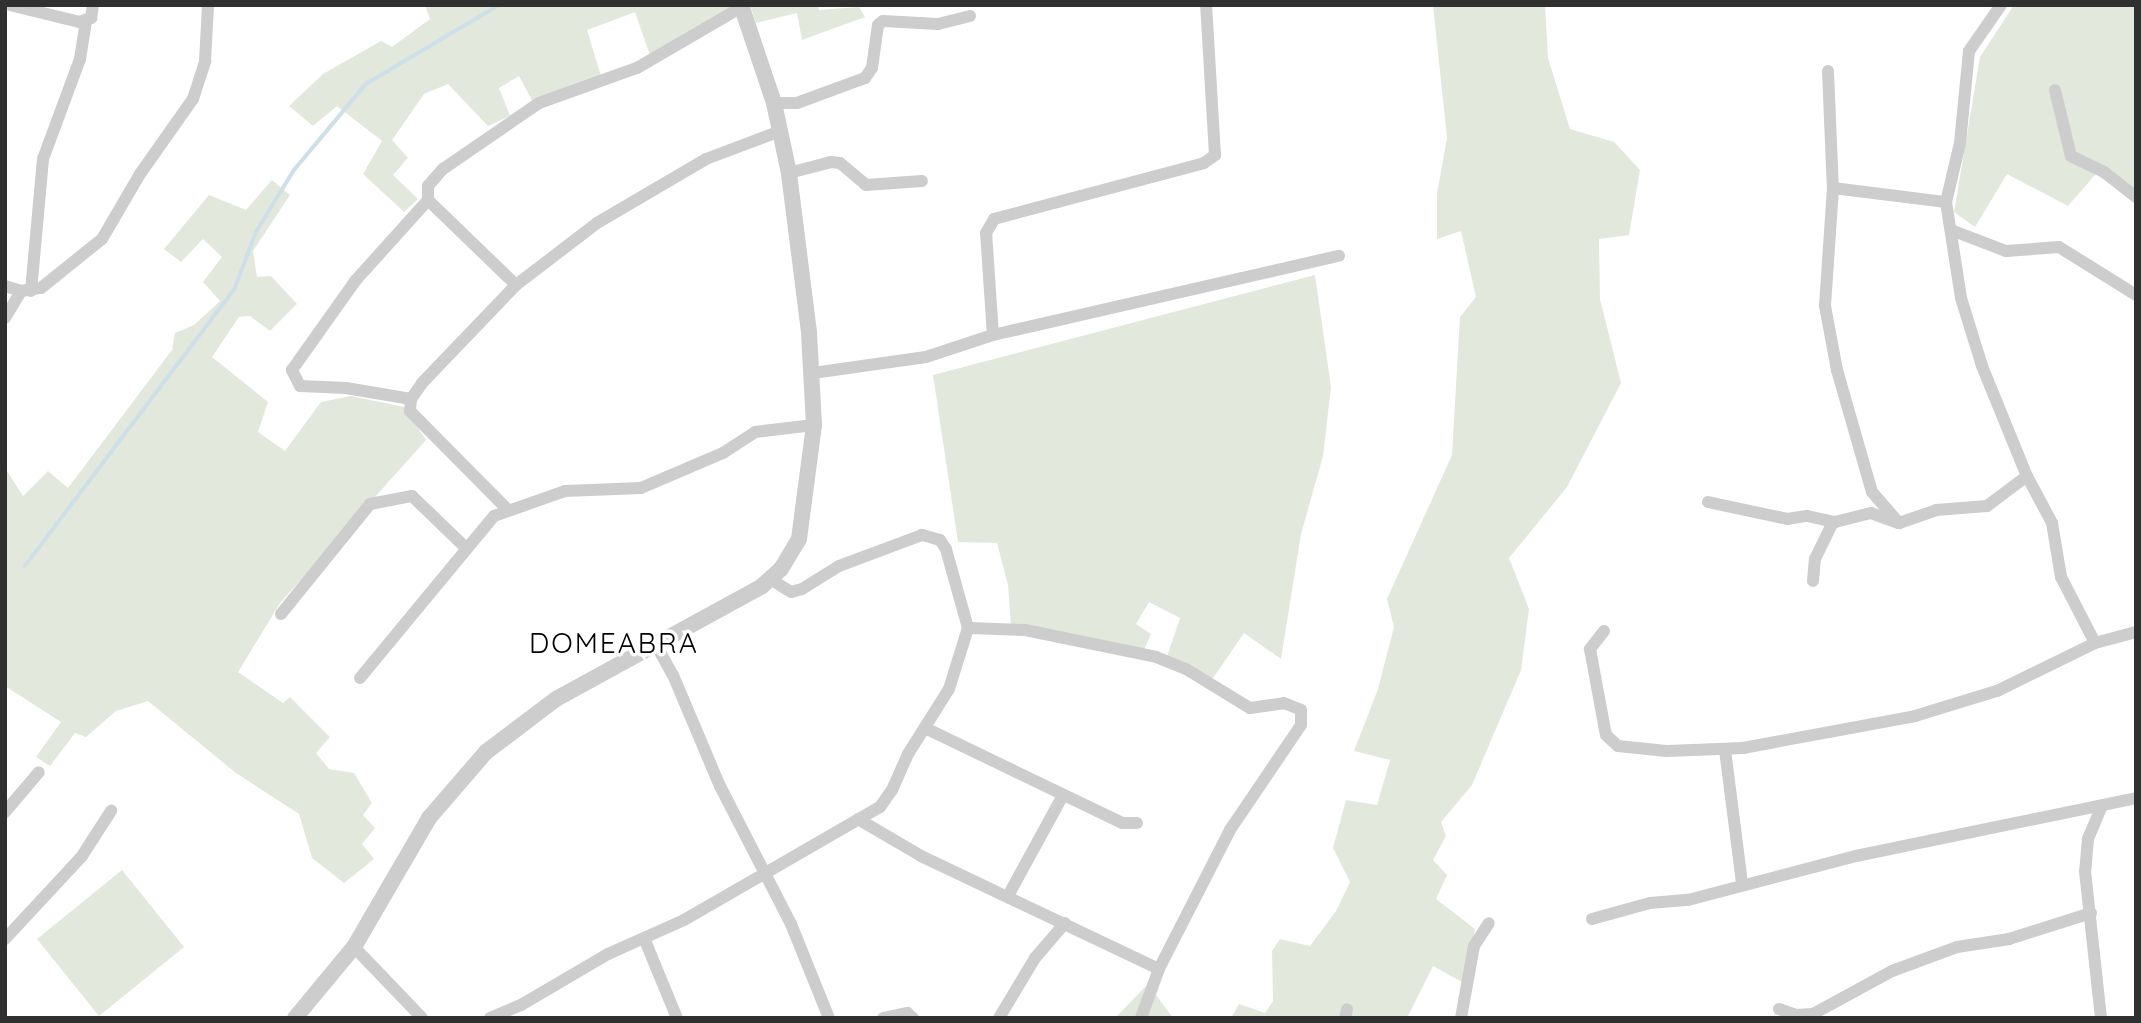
<!DOCTYPE html>
<style>
body{margin:0}
#map{position:relative;width:2141px;height:1023px;overflow:hidden;background:#fff;font-family:Quicksand,sans-serif}
div>[style]{position:absolute}
.green>*{inset:0;background:#e3e8dc}
.stream>*{height:3.5px;margin:-1.75px;padding:0 1.75px;transform-origin:1.75px;border-radius:1.75px;background:#cddfe9}
.minor>*{height:12px;margin:-6px;padding:0 6px;transform-origin:6px;border-radius:6px;background:#cdcdcd}
.tertiary>*{height:16px;margin:-8px;padding:0 8px;transform-origin:8px;border-radius:8px;background:#cdcdcd}
span{translate:-50% -50%;white-space:nowrap;text-align:center;line-height:1.15;-webkit-text-stroke:7px #fff;paint-order:stroke}
.quarter-label{font-size:28px;color:#000;letter-spacing:2px}
.frame{position:absolute;inset:0;border:7px solid #303030;pointer-events:none}
</style>
<div id="map">
<div class="green">
<div style="clip-path:polygon(425px 5px,732px 5px,735px 13px,652px 61px,635px 12px,587px 30px,601px 76px,533px 102px,519px 76px,499px 88px,510px 116px,488px 126px,448px 84px,424px 94px,392px 140px,408px 158px,393px 175px,418px 199px,404px 212px,363px 174px,382px 141px,337px 106px,313px 126px,289px 106px,323px 74px,381px 41px,392px 47px,430px 19px)"></div>
<div style="clip-path:polygon(750px 5px,818px 5px,819px 10px,859px 7px,865px 17px,802px 40px,797px 13px,756px 23px)"></div>
<div style="clip-path:polygon(1433px 5px,1545px 5px,1548px 58px,1570px 129px,1614px 142px,1640px 170px,1629px 235px,1599px 239px,1600px 299px,1621px 383px,1567px 487px,1509px 558px,1529px 609px,1521px 670px,1472px 785px,1441px 822px,1446px 836px,1433px 860px,1447px 875px,1436px 899px,1475px 929px,1464px 983px,1433px 966px,1407px 1018px,1231px 1018px,1239px 1004px,1265px 1013px,1273px 1001px,1272px 951px,1280px 939px,1310px 946px,1336px 911px,1350px 882px,1333px 848px,1346px 800px,1377px 805px,1390px 760px,1354px 751px,1378px 689px,1394px 627px,1387px 599px,1452px 455px,1460px 317px,1476px 297px,1461px 231px,1437px 239px,1437px 194px,1447px 138px)"></div>
<div style="clip-path:polygon(2014px 5px,2136px 5px,2136px 191px,2102px 167px,2068px 206px,2007px 174px,1975px 227px,1954px 212px,1980px 57px)"></div>
<div style="clip-path:polygon(272px 180px,290px 195px,253px 251px,257px 277px,271px 276px,297px 304px,270px 331px,250px 316px,239px 317px,212px 357px,268px 402px,258px 432px,285px 451px,321px 402px,351px 396px,404px 407px,426px 440px,280px 603px,238px 672px,283px 703px,290px 697px,330px 737px,316px 753px,329px 769px,354px 773px,372px 803px,363px 815px,375px 828px,362px 844px,374px 859px,344px 883px,312px 858px,299px 814px,236px 773px,148px 701px,116px 711px,86px 737px,75px 733px,50px 766px,36px 757px,61px 722px,5px 686px,5px 468px,23px 496px,48px 471px,68px 488px,172px 350px,175px 333px,194px 325px,220px 301px,203px 282px,222px 257px,203px 239px,181px 262px,164px 249px,209px 195px,246px 210px)"></div>
<div style="clip-path:polygon(1315px 275px,1331px 387px,1323px 456px,1301px 534px,1281px 659px,1244px 633px,1211px 681px,1165px 663px,1180px 618px,1149px 602px,1136px 624px,1151px 634px,1143px 652px,1011px 626px,1008px 585px,997px 543px,958px 542px,933px 375px)"></div>
<div style="clip-path:polygon(122px 870px,184px 947px,99px 1016px,37px 939px)"></div>
<div style="clip-path:polygon(1148px 984px,1173px 1018px,1115px 1018px)"></div>
</div>
<div class="stream">
<div style="left:25px;top:566px;width:346px;rotate:-52.9deg"></div>
<div style="left:234px;top:290px;width:62px;rotate:-69.2deg"></div>
<div style="left:256px;top:232px;width:73px;rotate:-58.5deg"></div>
<div style="left:294px;top:170px;width:112px;rotate:-50.1deg"></div>
<div style="left:366px;top:84px;width:155px;rotate:-30.7deg"></div>
</div>
<div class="minor">
<div style="left:10px;top:5px;width:71px;rotate:13.8deg"></div>
<div style="left:79px;top:22px;width:13px;rotate:-18deg"></div>
<div style="left:91px;top:18px;width:13px;rotate:-81deg"></div>
<div style="left:2001px;top:5px;width:56px;rotate:124.8deg"></div>
<div style="left:1969px;top:51px;width:92px;rotate:95.6deg"></div>
<div style="left:1960px;top:143px;width:61px;rotate:103.3deg"></div>
<div style="left:1946px;top:202px;width:97px;rotate:81.1deg"></div>
<div style="left:1961px;top:298px;width:71px;rotate:72.8deg"></div>
<div style="left:1982px;top:366px;width:119px;rotate:67.8deg"></div>
<div style="left:2027px;top:476px;width:53px;rotate:62deg"></div>
<div style="left:2052px;top:523px;width:55px;rotate:80.5deg"></div>
<div style="left:2061px;top:577px;width:74px;rotate:62.7deg"></div>
<div style="left:1828px;top:71px;width:117px;rotate:87.6deg"></div>
<div style="left:1833px;top:188px;width:118px;rotate:93.9deg"></div>
<div style="left:1825px;top:306px;width:65px;rotate:79.4deg"></div>
<div style="left:1837px;top:370px;width:127px;rotate:74deg"></div>
<div style="left:1872px;top:492px;width:41px;rotate:48.9deg"></div>
<div style="left:1899px;top:523px;width:39px;rotate:-19deg"></div>
<div style="left:1936px;top:510px;width:51px;rotate:-4.5deg"></div>
<div style="left:1987px;top:506px;width:50px;rotate:-36.9deg"></div>
<div style="left:2055px;top:90px;width:68px;rotate:76.4deg"></div>
<div style="left:2071px;top:156px;width:37px;rotate:26deg"></div>
<div style="left:2104px;top:172px;width:41px;rotate:38deg"></div>
<div style="left:774px;top:103px;width:23px"></div>
<div style="left:797px;top:103px;width:72px;rotate:-20.2deg"></div>
<div style="left:865px;top:78px;width:12px;rotate:-55deg"></div>
<div style="left:872px;top:68px;width:43px;rotate:-82.1deg"></div>
<div style="left:878px;top:25px;width:6px;rotate:-39deg"></div>
<div style="left:883px;top:21px;width:55px;rotate:3.1deg"></div>
<div style="left:938px;top:24px;width:33px;rotate:-14deg"></div>
<div style="left:789px;top:173px;width:43px;rotate:-14.7deg"></div>
<div style="left:831px;top:162px;width:9px;rotate:6deg"></div>
<div style="left:840px;top:163px;width:34px;rotate:40deg"></div>
<div style="left:866px;top:185px;width:56px;rotate:-4.1deg"></div>
<div style="left:1833px;top:188px;width:114px;rotate:7.1deg"></div>
<div style="left:1951px;top:230px;width:59px;rotate:20.9deg"></div>
<div style="left:2006px;top:251px;width:53px;rotate:-4.3deg"></div>
<div style="left:2059px;top:247px;width:91px;rotate:31.9deg"></div>
<div style="left:516px;top:285px;width:122px;rotate:-136deg"></div>
<div style="left:428px;top:200px;width:14px;rotate:-90deg"></div>
<div style="left:428px;top:186px;width:23px;rotate:-49deg"></div>
<div style="left:443px;top:169px;width:116px;rotate:-34.5deg"></div>
<div style="left:539px;top:103px;width:104px;rotate:-19.7deg"></div>
<div style="left:637px;top:68px;width:121px;rotate:-30.2deg"></div>
<div style="left:5px;top:286px;width:17px;rotate:17deg"></div>
<div style="left:21px;top:291px;width:20px;rotate:-9deg"></div>
<div style="left:41px;top:288px;width:78px;rotate:-38.8deg"></div>
<div style="left:102px;top:239px;width:75px;rotate:-59.7deg"></div>
<div style="left:140px;top:174px;width:92px;rotate:-54.8deg"></div>
<div style="left:193px;top:99px;width:40px;rotate:-72deg"></div>
<div style="left:205px;top:61px;width:56px;rotate:-86.9deg"></div>
<div style="left:31px;top:291px;width:133px;rotate:-84.8deg"></div>
<div style="left:43px;top:159px;width:107px;rotate:-69.7deg"></div>
<div style="left:80px;top:59px;width:37px;rotate:-81deg"></div>
<div style="left:5px;top:318px;width:31px;rotate:-59deg"></div>
<div style="left:993px;top:335px;width:102px;rotate:-93.9deg"></div>
<div style="left:986px;top:233px;width:16px;rotate:-60deg"></div>
<div style="left:994px;top:219px;width:217px;rotate:-14.9deg"></div>
<div style="left:1204px;top:163px;width:14px;rotate:-36deg"></div>
<div style="left:1215px;top:155px;width:150px;rotate:-93.4deg"></div>
<div style="left:813px;top:373px;width:114px;rotate:-8.1deg"></div>
<div style="left:926px;top:357px;width:71px;rotate:-18.2deg"></div>
<div style="left:993px;top:335px;width:355px;rotate:-12.9deg"></div>
<div style="left:411px;top:399px;width:66px;rotate:-170.4deg"></div>
<div style="left:346px;top:388px;width:46px;rotate:-177.5deg"></div>
<div style="left:300px;top:386px;width:18px;rotate:-117deg"></div>
<div style="left:292px;top:370px;width:110px;rotate:-54.6deg"></div>
<div style="left:356px;top:280px;width:108px;rotate:-48deg"></div>
<div style="left:1708px;top:502px;width:81px;rotate:12.1deg"></div>
<div style="left:1787px;top:519px;width:20px;rotate:-9deg"></div>
<div style="left:1807px;top:516px;width:29px;rotate:12deg"></div>
<div style="left:1835px;top:522px;width:37px;rotate:-14deg"></div>
<div style="left:1871px;top:513px;width:30px;rotate:20deg"></div>
<div style="left:507px;top:509px;width:138px;rotate:-134.7deg"></div>
<div style="left:410px;top:411px;width:12px;rotate:-85deg"></div>
<div style="left:411px;top:399px;width:19px;rotate:-55deg"></div>
<div style="left:422px;top:383px;width:136px;rotate:-46.2deg"></div>
<div style="left:516px;top:285px;width:102px;rotate:-37.4deg"></div>
<div style="left:597px;top:223px;width:126px;rotate:-30.4deg"></div>
<div style="left:706px;top:159px;width:79px;rotate:-20.7deg"></div>
<div style="left:1813px;top:581px;width:22px;rotate:-85deg"></div>
<div style="left:1815px;top:559px;width:41px;rotate:-64.1deg"></div>
<div style="left:281px;top:614px;width:141px;rotate:-51deg"></div>
<div style="left:370px;top:504px;width:43px;rotate:-10.8deg"></div>
<div style="left:412px;top:496px;width:74px;rotate:43.9deg"></div>
<div style="left:968px;top:628px;width:57px;rotate:2deg"></div>
<div style="left:1025px;top:630px;width:134px;rotate:11.6deg"></div>
<div style="left:1156px;top:657px;width:32px;rotate:22deg"></div>
<div style="left:1186px;top:669px;width:75px;rotate:31.4deg"></div>
<div style="left:1250px;top:708px;width:34px;rotate:-8deg"></div>
<div style="left:1284px;top:703px;width:18px;rotate:22deg"></div>
<div style="left:1301px;top:710px;width:15px;rotate:90deg"></div>
<div style="left:1301px;top:725px;width:127px;rotate:124.1deg"></div>
<div style="left:1230px;top:830px;width:156px;rotate:117.1deg"></div>
<div style="left:1159px;top:969px;width:52px;rotate:110.2deg"></div>
<div style="left:1604px;top:631px;width:23px;rotate:128deg"></div>
<div style="left:1590px;top:649px;width:87px;rotate:79.5deg"></div>
<div style="left:1606px;top:735px;width:16px;rotate:43deg"></div>
<div style="left:1618px;top:746px;width:49px;rotate:5.8deg"></div>
<div style="left:1667px;top:751px;width:76px;rotate:-2.3deg"></div>
<div style="left:1743px;top:748px;width:175px;rotate:-10.5deg"></div>
<div style="left:1915px;top:716px;width:86px;rotate:-17deg"></div>
<div style="left:1997px;top:691px;width:109px;rotate:-26.1deg"></div>
<div style="left:2095px;top:643px;width:42px;rotate:-15deg"></div>
<div style="left:655px;top:643px;width:37px;rotate:61deg"></div>
<div style="left:673px;top:675px;width:121px;rotate:67.1deg"></div>
<div style="left:720px;top:786px;width:155px;rotate:62.8deg"></div>
<div style="left:791px;top:924px;width:101px;rotate:68deg"></div>
<div style="left:360px;top:678px;width:210px;rotate:-50.4deg"></div>
<div style="left:494px;top:516px;width:75px;rotate:-19.4deg"></div>
<div style="left:565px;top:491px;width:76px;rotate:-2.3deg"></div>
<div style="left:641px;top:488px;width:89px;rotate:-23.1deg"></div>
<div style="left:723px;top:453px;width:38px;rotate:-33deg"></div>
<div style="left:755px;top:432px;width:59px;rotate:-6.8deg"></div>
<div style="left:925px;top:728px;width:219px;rotate:25.7deg"></div>
<div style="left:1122px;top:823px;width:15px"></div>
<div style="left:1725px;top:750px;width:134px;rotate:82.7deg"></div>
<div style="left:2101px;top:808px;width:34px;rotate:113deg"></div>
<div style="left:2088px;top:839px;width:32px;rotate:95deg"></div>
<div style="left:2085px;top:871px;width:148px;rotate:83.8deg"></div>
<div style="left:5px;top:812px;width:52px;rotate:-49.6deg"></div>
<div style="left:858px;top:819px;width:73px;rotate:30.4deg"></div>
<div style="left:921px;top:856px;width:263px;rotate:25.4deg"></div>
<div style="left:1008px;top:896px;width:115px;rotate:-61.4deg"></div>
<div style="left:1592px;top:919px;width:60px;rotate:-15.4deg"></div>
<div style="left:1650px;top:903px;width:38px;rotate:-5deg"></div>
<div style="left:1688px;top:900px;width:174px;rotate:-14.7deg"></div>
<div style="left:1856px;top:856px;width:286px;rotate:-11.7deg"></div>
<div style="left:644px;top:938px;width:87px;rotate:67.6deg"></div>
<div style="left:5px;top:939px;width:113px;rotate:-47.1deg"></div>
<div style="left:82px;top:856px;width:54px;rotate:-57.2deg"></div>
<div style="left:354px;top:947px;width:98px;rotate:46.2deg"></div>
<div style="left:1779px;top:1009px;width:18px;rotate:19deg"></div>
<div style="left:1796px;top:1015px;width:17px;rotate:-3deg"></div>
<div style="left:1813px;top:1014px;width:90px;rotate:-28.6deg"></div>
<div style="left:1892px;top:971px;width:69px;rotate:-20.3deg"></div>
<div style="left:1957px;top:947px;width:53px;rotate:-8.7deg"></div>
<div style="left:2009px;top:939px;width:86px;rotate:-17.6deg"></div>
<div style="left:490px;top:1018px;width:34px;rotate:-23deg"></div>
<div style="left:521px;top:1005px;width:101px;rotate:-30.4deg"></div>
<div style="left:608px;top:954px;width:83px;rotate:-24.1deg"></div>
<div style="left:684px;top:920px;width:226px;rotate:-30deg"></div>
<div style="left:880px;top:807px;width:21px;rotate:-55deg"></div>
<div style="left:892px;top:790px;width:39px;rotate:-66deg"></div>
<div style="left:908px;top:754px;width:77px;rotate:-57.8deg"></div>
<div style="left:949px;top:689px;width:64px;rotate:-72.7deg"></div>
<div style="left:968px;top:628px;width:82px;rotate:-105.6deg"></div>
<div style="left:946px;top:549px;width:11px;rotate:-124deg"></div>
<div style="left:940px;top:540px;width:19px;rotate:-164deg"></div>
<div style="left:922px;top:535px;width:89px;rotate:159.5deg"></div>
<div style="left:839px;top:566px;width:44px;rotate:148.1deg"></div>
<div style="left:802px;top:589px;width:11px;rotate:165deg"></div>
<div style="left:791px;top:592px;width:22px;rotate:-148deg"></div>
<div style="left:883px;top:1018px;width:25px;rotate:-12deg"></div>
<div style="left:907px;top:1013px;width:8px;rotate:40deg"></div>
<div style="left:999px;top:1018px;width:70px;rotate:-59deg"></div>
<div style="left:1035px;top:958px;width:46px;rotate:-49.4deg"></div>
<div style="left:1345px;top:1018px;width:9px;rotate:-77deg"></div>
<div style="left:1461px;top:1018px;width:73px;rotate:-79.8deg"></div>
<div style="left:1474px;top:946px;width:27px;rotate:-57deg"></div>
</div>
<div class="tertiary">
<div style="left:295px;top:1018px;width:92px;rotate:-50.3deg"></div>
<div style="left:354px;top:947px;width:149px;rotate:-59.8deg"></div>
<div style="left:429px;top:818px;width:87px;rotate:-49.2deg"></div>
<div style="left:486px;top:752px;width:88px;rotate:-37.1deg"></div>
<div style="left:556px;top:699px;width:235px;rotate:-28.7deg"></div>
<div style="left:762px;top:586px;width:25px;rotate:-42deg"></div>
<div style="left:781px;top:569px;width:35px;rotate:-59deg"></div>
<div style="left:799px;top:539px;width:115px;rotate:-82.5deg"></div>
<div style="left:814px;top:425px;width:93px;rotate:-93.1deg"></div>
<div style="left:809px;top:332px;width:160px;rotate:-97.2deg"></div>
<div style="left:789px;top:173px;width:72px;rotate:-102.1deg"></div>
<div style="left:774px;top:103px;width:103px;rotate:-108.6deg"></div>
</div>
<div class="quarter-label">
<span style="left:614px;top:643px">DOMEABRA</span>
</div>
<div class="frame"></div>
</div>
